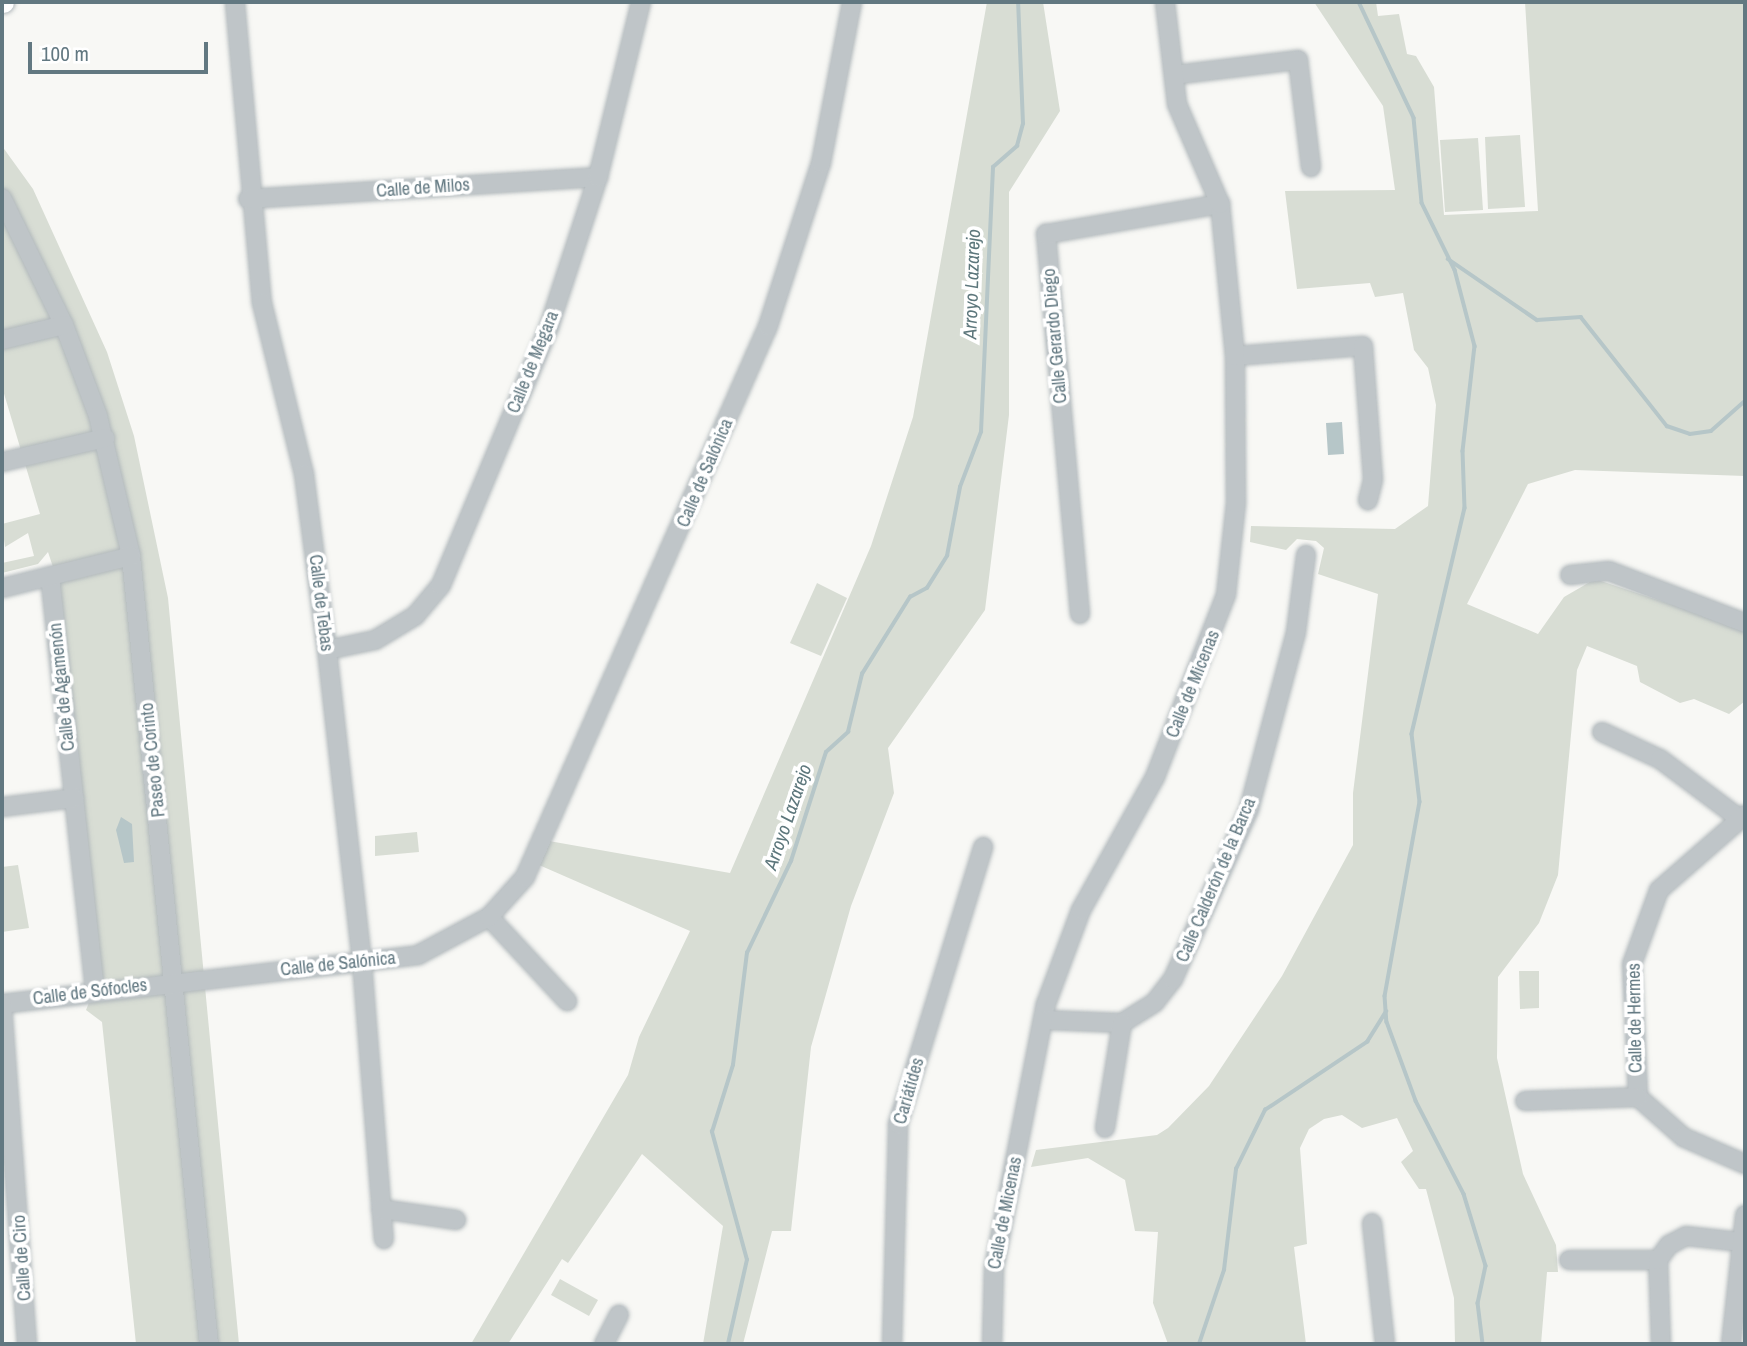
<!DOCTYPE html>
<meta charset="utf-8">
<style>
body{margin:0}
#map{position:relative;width:1747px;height:1346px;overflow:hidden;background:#f8f8f5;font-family:"Archivo Narrow",sans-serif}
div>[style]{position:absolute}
.green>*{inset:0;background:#d8ddd4}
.water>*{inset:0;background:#b6c6c8}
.stream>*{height:3.5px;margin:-1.75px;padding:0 1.75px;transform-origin:1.75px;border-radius:1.75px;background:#b6c6c8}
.roads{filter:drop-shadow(0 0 2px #b2b9bc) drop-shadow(0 0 2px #b2b9bc)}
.minor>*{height:18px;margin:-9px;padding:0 9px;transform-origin:9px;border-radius:9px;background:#bfc5c8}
.major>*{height:21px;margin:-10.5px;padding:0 10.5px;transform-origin:10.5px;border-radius:10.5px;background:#fff}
span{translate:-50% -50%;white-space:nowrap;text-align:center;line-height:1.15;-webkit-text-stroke:7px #fff;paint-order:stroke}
.street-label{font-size:18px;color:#627881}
.water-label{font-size:19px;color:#5d777c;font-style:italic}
.frame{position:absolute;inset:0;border:4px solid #627881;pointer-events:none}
.scale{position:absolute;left:28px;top:42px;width:180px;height:32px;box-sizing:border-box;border:4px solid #627881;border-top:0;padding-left:9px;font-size:21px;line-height:24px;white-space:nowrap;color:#627881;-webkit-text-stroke:5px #fff;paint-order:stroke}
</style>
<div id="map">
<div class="green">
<div style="clip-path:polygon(987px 2px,1043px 2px,1060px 111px,1009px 192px,1009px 415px,985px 610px,888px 748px,894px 793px,851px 906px,811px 1047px,791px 1231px,772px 1231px,743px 1344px,703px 1344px,723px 1226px,642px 1154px,568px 1263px,562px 1259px,508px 1344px,471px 1344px,628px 1075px,639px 1037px,690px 931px,539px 865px,549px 841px,730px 873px,871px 546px,913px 417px)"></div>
<div style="clip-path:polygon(1314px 2px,1376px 2px,1378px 16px,1399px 14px,1407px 54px,1416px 56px,1434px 87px,1444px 215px,1538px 211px,1525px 2px,1745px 2px,1745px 476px,1575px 470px,1528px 484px,1467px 604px,1538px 634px,1564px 597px,1595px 579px,1745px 629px,1745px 701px,1729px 714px,1694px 699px,1680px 703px,1640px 682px,1637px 666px,1587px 646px,1577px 670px,1558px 875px,1539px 923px,1498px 977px,1497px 1058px,1523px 1174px,1556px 1245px,1558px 1272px,1547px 1272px,1541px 1344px,1455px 1344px,1454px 1298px,1440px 1242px,1426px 1189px,1419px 1189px,1401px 1162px,1413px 1151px,1397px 1118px,1362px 1128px,1342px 1115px,1324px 1119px,1309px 1129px,1300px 1148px,1307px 1244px,1294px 1247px,1306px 1344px,1168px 1344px,1153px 1303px,1158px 1232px,1135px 1231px,1125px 1180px,1088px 1158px,1031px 1167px,1036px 1150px,1157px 1135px,1168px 1128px,1209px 1086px,1282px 976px,1353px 845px,1353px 793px,1378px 594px,1318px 574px,1324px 548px,1316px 541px,1297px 539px,1286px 550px,1250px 542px,1251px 526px,1395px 529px,1428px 506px,1436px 405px,1428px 368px,1414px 350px,1403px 293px,1375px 297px,1370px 283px,1297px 289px,1285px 191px,1395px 190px,1383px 106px)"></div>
<div style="clip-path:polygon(1520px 135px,1525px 207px,1488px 209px,1485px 137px)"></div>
<div style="clip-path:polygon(1478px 138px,1483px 210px,1445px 212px,1440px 140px)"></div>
<div style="clip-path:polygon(2px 146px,33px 189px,107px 352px,134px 436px,168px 598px,239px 1344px,136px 1344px,102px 1022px,86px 1010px,99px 978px,58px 582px,48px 552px,38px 564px,2px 573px,2px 563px,34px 556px,28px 533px,5px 547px,2px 524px,40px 514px,2px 387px)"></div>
<div style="clip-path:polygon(817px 583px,847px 598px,821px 656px,790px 643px)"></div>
<div style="clip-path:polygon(417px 832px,419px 852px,375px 856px,375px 836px)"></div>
<div style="clip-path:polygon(18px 865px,29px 928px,2px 932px,2px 867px)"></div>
<div style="clip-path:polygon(1519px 971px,1539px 971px,1539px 1008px,1520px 1009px)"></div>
<div style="clip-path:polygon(560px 1279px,598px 1300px,589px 1316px,551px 1295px)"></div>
</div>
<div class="water">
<div style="clip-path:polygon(1342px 422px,1344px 454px,1328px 455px,1326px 423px)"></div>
<div style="clip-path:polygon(121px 817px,132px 824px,134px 862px,124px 863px,116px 830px)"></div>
</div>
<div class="stream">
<div style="left:1359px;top:2px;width:128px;rotate:64.6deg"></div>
<div style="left:1414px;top:118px;width:85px;rotate:84.6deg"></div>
<div style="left:1422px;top:203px;width:75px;rotate:63.8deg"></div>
<div style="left:1455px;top:270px;width:79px;rotate:75.3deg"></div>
<div style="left:1475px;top:346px;width:106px;rotate:96.5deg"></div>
<div style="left:1463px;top:451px;width:57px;rotate:88deg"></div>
<div style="left:1465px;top:508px;width:232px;rotate:103.2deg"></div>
<div style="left:1412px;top:734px;width:68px;rotate:83.3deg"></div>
<div style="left:1420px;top:802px;width:197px;rotate:100.2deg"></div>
<div style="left:1385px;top:996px;width:26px;rotate:86deg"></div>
<div style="left:1387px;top:1022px;width:84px;rotate:69.8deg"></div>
<div style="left:1416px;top:1101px;width:105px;rotate:62.7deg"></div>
<div style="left:1464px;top:1194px;width:75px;rotate:73deg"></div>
<div style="left:1486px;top:1266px;width:38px;rotate:102deg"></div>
<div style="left:1478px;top:1303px;width:41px;rotate:83deg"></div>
<div style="left:1448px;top:259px;width:108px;rotate:34.4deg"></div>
<div style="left:1537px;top:320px;width:44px;rotate:-3.9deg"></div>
<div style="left:1581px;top:317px;width:139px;rotate:51.7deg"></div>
<div style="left:1667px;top:426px;width:24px;rotate:19deg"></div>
<div style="left:1690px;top:434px;width:21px;rotate:-8deg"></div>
<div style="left:1711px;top:431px;width:45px;rotate:-41.4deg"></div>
<div style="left:728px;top:1344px;width:86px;rotate:-77.3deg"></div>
<div style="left:747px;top:1260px;width:133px;rotate:-105.3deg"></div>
<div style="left:712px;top:1132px;width:70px;rotate:-72.6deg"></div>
<div style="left:733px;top:1065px;width:113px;rotate:-82.9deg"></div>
<div style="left:747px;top:953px;width:102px;rotate:-64.4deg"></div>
<div style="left:791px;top:861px;width:114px;rotate:-72.2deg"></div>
<div style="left:826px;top:752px;width:30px;rotate:-42deg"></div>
<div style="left:848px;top:732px;width:60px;rotate:-76.4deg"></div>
<div style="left:862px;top:674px;width:91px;rotate:-58.1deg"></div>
<div style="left:910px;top:597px;width:19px;rotate:-28deg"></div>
<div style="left:927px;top:588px;width:38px;rotate:-58deg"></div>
<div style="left:947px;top:556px;width:70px;rotate:-79.3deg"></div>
<div style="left:960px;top:487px;width:59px;rotate:-69.1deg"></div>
<div style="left:981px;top:432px;width:265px;rotate:-87.4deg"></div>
<div style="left:993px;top:167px;width:32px;rotate:-41deg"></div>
<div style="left:1017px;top:146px;width:23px;rotate:-75deg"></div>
<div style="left:1023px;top:124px;width:122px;rotate:-92.3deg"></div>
<div style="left:1199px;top:1344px;width:78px;rotate:-71.3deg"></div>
<div style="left:1224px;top:1270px;width:102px;rotate:-83.2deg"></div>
<div style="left:1236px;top:1169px;width:66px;rotate:-63.8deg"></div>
<div style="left:1265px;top:1110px;width:123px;rotate:-33.7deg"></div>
<div style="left:1367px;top:1042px;width:36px;rotate:-58deg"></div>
</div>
<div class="roads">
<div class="minor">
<div style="left:235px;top:2px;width:302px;rotate:84.9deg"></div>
<div style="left:262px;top:303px;width:176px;rotate:76.2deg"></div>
<div style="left:304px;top:474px;width:177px;rotate:82.6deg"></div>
<div style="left:327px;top:650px;width:314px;rotate:83.6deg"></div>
<div style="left:362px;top:962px;width:278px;rotate:85.5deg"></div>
<div style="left:1174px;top:75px;width:125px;rotate:-6.9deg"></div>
<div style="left:1298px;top:60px;width:108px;rotate:83.1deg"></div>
<div style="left:2px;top:198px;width:141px;rotate:64deg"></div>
<div style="left:64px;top:325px;width:97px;rotate:69.5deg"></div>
<div style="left:98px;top:416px;width:144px;rotate:76.7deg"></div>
<div style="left:131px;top:556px;width:792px;rotate:84.35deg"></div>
<div style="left:248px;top:199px;width:351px;rotate:-3.6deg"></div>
<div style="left:2px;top:340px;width:64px;rotate:-13.6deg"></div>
<div style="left:1235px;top:356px;width:128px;rotate:-4.5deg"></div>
<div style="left:1363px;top:346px;width:134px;rotate:85.7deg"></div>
<div style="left:1373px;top:480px;width:21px;rotate:104deg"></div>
<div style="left:2px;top:462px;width:106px;rotate:-13.1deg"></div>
<div style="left:1570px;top:575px;width:39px;rotate:-6deg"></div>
<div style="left:1609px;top:571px;width:146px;rotate:20.9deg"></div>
<div style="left:50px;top:576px;width:416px;rotate:83.8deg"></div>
<div style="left:2px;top:588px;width:133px;rotate:-13.9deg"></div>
<div style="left:1080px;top:614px;width:382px;rotate:-95.1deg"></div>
<div style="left:1046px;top:234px;width:177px;rotate:-9.8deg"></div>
<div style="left:327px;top:650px;width:49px;rotate:-11.8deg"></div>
<div style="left:375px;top:640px;width:47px;rotate:-31deg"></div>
<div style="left:415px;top:616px;width:40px;rotate:-50deg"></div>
<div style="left:441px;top:585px;width:280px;rotate:-67.3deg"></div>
<div style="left:549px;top:327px;width:158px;rotate:-71.9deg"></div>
<div style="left:598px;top:177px;width:180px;rotate:-76.2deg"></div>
<div style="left:1602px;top:732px;width:64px;rotate:25deg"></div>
<div style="left:1660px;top:759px;width:100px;rotate:36.9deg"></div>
<div style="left:2px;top:807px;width:73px;rotate:-7.1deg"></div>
<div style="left:1745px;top:815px;width:114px;rotate:138.9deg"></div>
<div style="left:1659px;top:890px;width:79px;rotate:110deg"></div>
<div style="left:1632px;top:964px;width:133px;rotate:87.4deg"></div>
<div style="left:1638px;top:1097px;width:60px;rotate:41.6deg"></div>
<div style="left:1683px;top:1137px;width:68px;rotate:23.5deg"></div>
<div style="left:489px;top:917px;width:115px;rotate:47.1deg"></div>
<div style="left:2px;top:1004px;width:419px;rotate:-6.7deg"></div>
<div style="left:418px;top:955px;width:81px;rotate:-28.2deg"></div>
<div style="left:489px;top:917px;width:54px;rotate:-48deg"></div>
<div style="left:525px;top:877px;width:602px;rotate:-66.2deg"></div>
<div style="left:768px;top:326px;width:171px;rotate:-72deg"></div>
<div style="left:821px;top:163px;width:164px;rotate:-79.1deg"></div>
<div style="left:2px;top:1004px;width:341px;rotate:85.8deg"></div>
<div style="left:1044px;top:1020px;width:78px;rotate:2.2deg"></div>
<div style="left:1122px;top:1023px;width:39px;rotate:-32deg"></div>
<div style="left:1155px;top:1002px;width:29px;rotate:-52deg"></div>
<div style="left:1173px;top:979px;width:186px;rotate:-65.9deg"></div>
<div style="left:1249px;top:809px;width:183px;rotate:-75.1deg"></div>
<div style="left:1296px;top:632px;width:78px;rotate:-82.6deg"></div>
<div style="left:1525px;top:1101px;width:113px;rotate:-2deg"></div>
<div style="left:1105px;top:1128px;width:106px;rotate:-80.8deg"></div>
<div style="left:381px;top:1209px;width:76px;rotate:8.3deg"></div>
<div style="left:1372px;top:1223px;width:122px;rotate:83.9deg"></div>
<div style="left:1569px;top:1260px;width:89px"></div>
<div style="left:604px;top:1344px;width:33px;rotate:-63deg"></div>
<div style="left:892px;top:1344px;width:220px;rotate:-88.4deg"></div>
<div style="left:898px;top:1124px;width:290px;rotate:-72.9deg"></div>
<div style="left:992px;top:1344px;width:76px;rotate:-88.5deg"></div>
<div style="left:994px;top:1268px;width:269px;rotate:-78.9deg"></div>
<div style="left:1046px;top:1004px;width:100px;rotate:-69.6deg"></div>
<div style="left:1081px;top:910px;width:152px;rotate:-60.9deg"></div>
<div style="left:1155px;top:777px;width:195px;rotate:-68.7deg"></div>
<div style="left:1226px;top:595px;width:93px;rotate:-83.8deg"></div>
<div style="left:1236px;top:503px;width:147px;rotate:-90.4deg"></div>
<div style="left:1235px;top:356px;width:153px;rotate:-95.6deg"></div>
<div style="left:1220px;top:204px;width:109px;rotate:-113.3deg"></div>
<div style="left:1177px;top:104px;width:103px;rotate:-96.7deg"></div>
<div style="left:1661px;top:1344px;width:84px;rotate:-92deg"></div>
<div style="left:1658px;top:1260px;width:19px;rotate:-54deg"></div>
<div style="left:1669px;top:1245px;width:19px;rotate:-28deg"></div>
<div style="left:1686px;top:1236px;width:54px;rotate:6.3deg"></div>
<div style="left:1731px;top:1344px;width:130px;rotate:-83.8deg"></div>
</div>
<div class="major">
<div style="left:2px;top:2px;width:1px"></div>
</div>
</div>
<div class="street-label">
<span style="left:423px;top:188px;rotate:-4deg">Calle de Milos</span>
<span style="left:1055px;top:336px;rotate:-95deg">Calle Gerardo Diego</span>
<span style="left:533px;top:362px;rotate:-68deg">Calle de Megara</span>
<span style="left:705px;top:473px;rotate:-67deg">Calle de Salónica</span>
<span style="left:321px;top:603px;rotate:83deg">Calle de Tebas</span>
<span style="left:1193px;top:684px;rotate:-68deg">Calle de Micenas</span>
<span style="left:62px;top:687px;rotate:-96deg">Calle de Agamenón</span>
<span style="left:153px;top:760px;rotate:-96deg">Paseo de Corinto</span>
<span style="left:1216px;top:880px;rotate:-67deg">Calle Calderón de la Barca</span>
<span style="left:338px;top:964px;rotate:-6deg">Calle de Salónica</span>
<span style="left:90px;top:992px;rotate:-7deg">Calle de Sófocles</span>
<span style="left:1635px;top:1018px;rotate:-91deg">Calle de Hermes</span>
<span style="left:909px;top:1091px;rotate:-74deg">Cariátides</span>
<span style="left:1005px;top:1213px;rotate:-79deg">Calle de Micenas</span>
<span style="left:22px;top:1258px;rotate:-94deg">Calle de Ciro</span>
</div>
<div class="water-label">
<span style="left:972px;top:284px;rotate:-88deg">Arroyo Lazarejo</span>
<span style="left:788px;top:817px;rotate:-71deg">Arroyo Lazarejo</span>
</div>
<div class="frame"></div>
<div class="scale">100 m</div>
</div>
